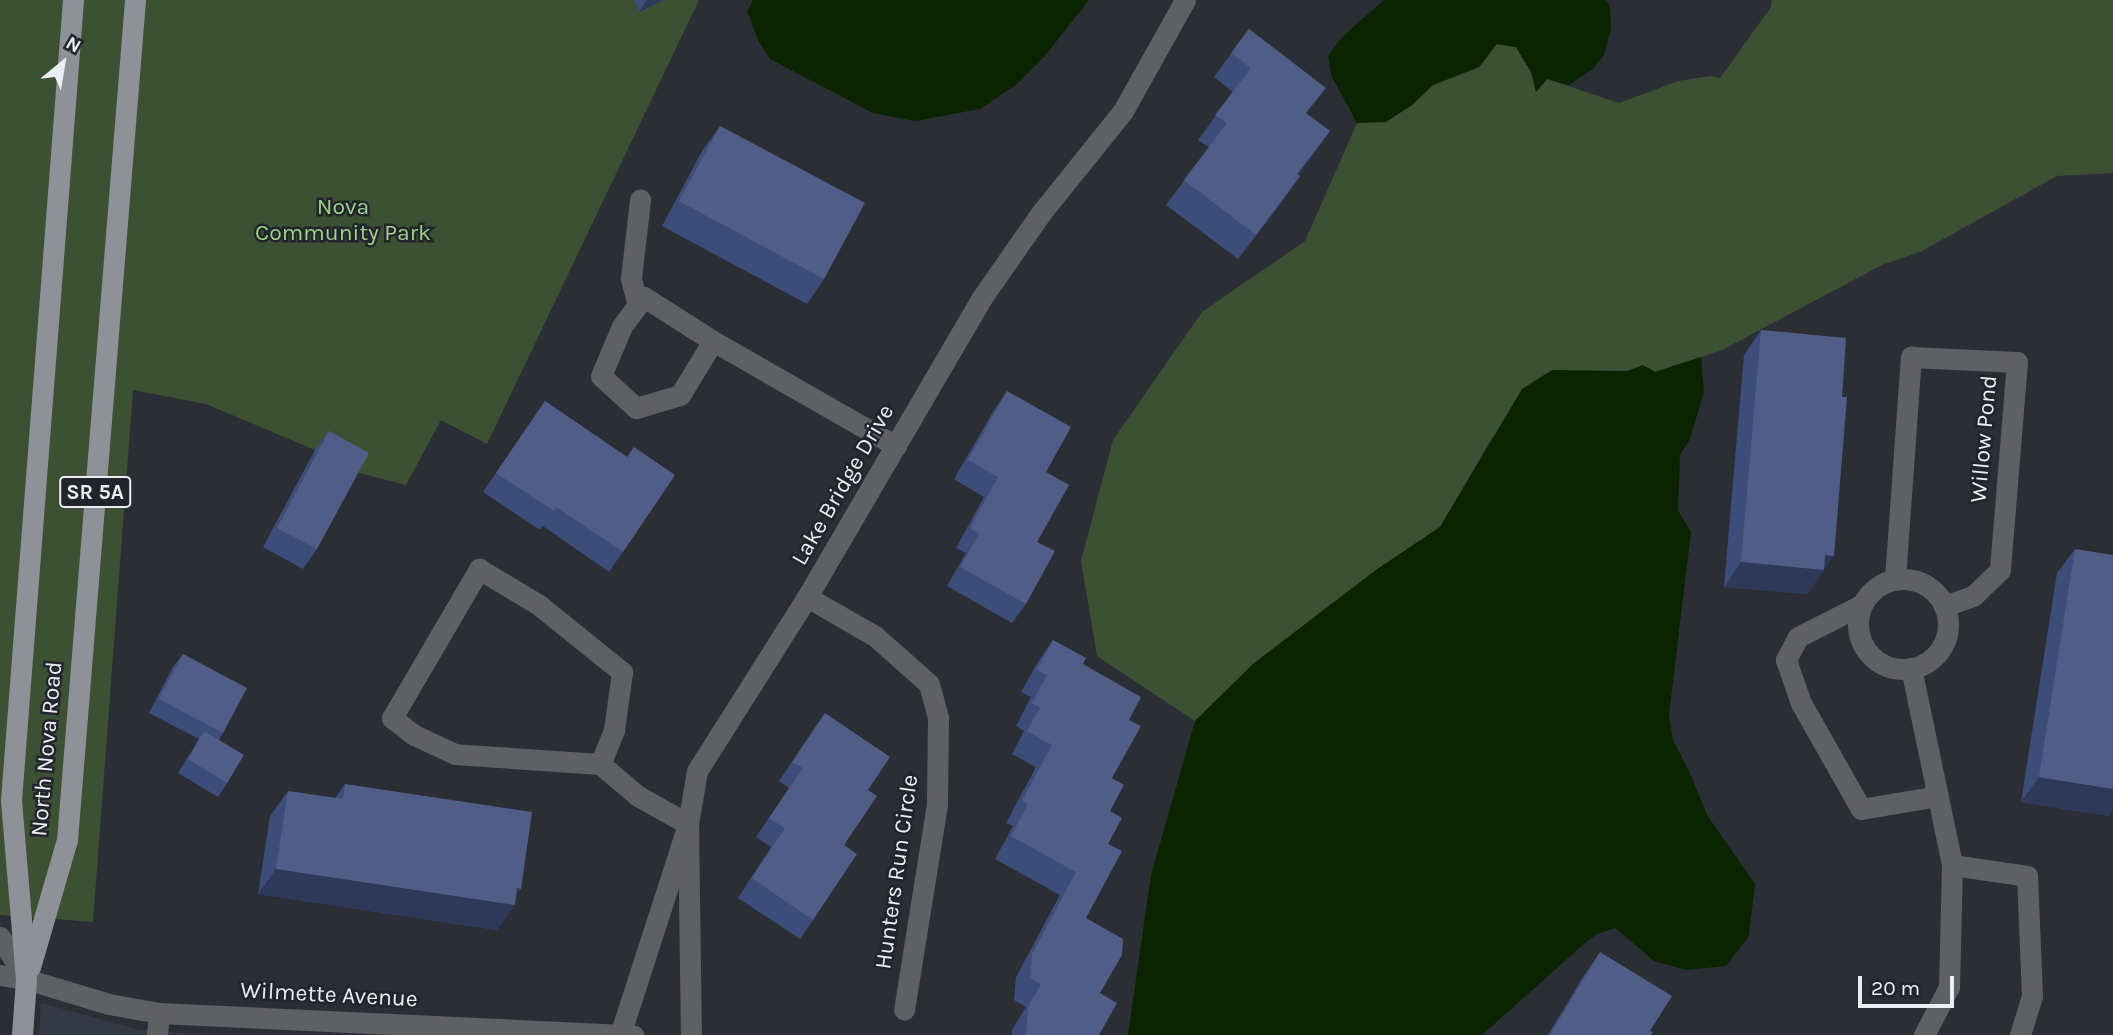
<!DOCTYPE html>
<style>
body{margin:0}
#map{position:relative;width:2113px;height:1035px;overflow:hidden;background:#2c2e35;font-family:Karla,sans-serif}
div>[style]{position:absolute}
.built>*{inset:0;background:#343945}
.green>*{inset:0;background:#3c5033}
.water>*{inset:0;background:#0b2400}
.minor>*{height:21px;margin:-10.5px;padding:0 10.5px;transform-origin:10.5px;border-radius:10.5px;background:#5f6064}
.minor>.ring{margin:-10.5px;padding:0;box-sizing:content-box;background:none;border:21px solid #5f6064;border-radius:50%}
.major>*{height:21px;margin:-10.5px;padding:0 10.5px;transform-origin:10.5px;border-radius:10.5px;background:#8e9198}
.wall>*{inset:0;background:#3d4d7a}
.shaded-wall>*{inset:0;background:#2e3959}
.building>*{inset:0;background:#505e87}
span{translate:-50% -50%;white-space:nowrap;text-align:center;line-height:1.15;-webkit-text-stroke:5px #22252b;paint-order:stroke}
.shield-label span{padding:2px 5px;background:#22252b;border:2px solid;border-radius:5px;-webkit-text-stroke-width:0}
.shield-label{font-size:21px;color:#eceef3;font-weight:700}
.park-label{font-size:23px;color:#9dd287}
.street-label{font-size:23px;color:#eceef3}
.north{position:absolute;left:28px;top:28px;width:70px;height:70px;-webkit-text-stroke:5px #22252b;paint-order:stroke;rotate:30deg;font-size:19px;font-weight:700;line-height:28px;text-align:center;color:#eceef3}
.north::after{content:'';display:block;margin:auto;width:24px;height:32px;background:#eceef3;clip-path:polygon(50% 0,100% 100%,50% 72%,0 100%)}
.scale{position:absolute;left:1858px;top:976px;width:96px;height:32px;box-sizing:border-box;border:4px solid #eceef3;border-top:0;padding-left:9px;font-size:21px;line-height:24px;white-space:nowrap;color:#eceef3;-webkit-text-stroke:5px #22252b;paint-order:stroke}
</style>
<div id="map">
<div class="built">
<div style="clip-path:polygon(41px 1003px,140px 1030px,206px 1035px,39px 1035px)"></div>
</div>
<div class="green">
<div style="clip-path:polygon(0 0,699px 0,487px 444px,441px 420px,406px 485px,355px 472px,315px 450px,206px 404px,133px 390px,93px 922px,0 915px)"></div>
<div style="clip-path:polygon(1772px 0,2113px 0,2113px 173px,2057px 176px,1920px 252px,1882px 265px,1722px 350px,1655px 372px,1643px 366px,1627px 371px,1601px 372px,1492px 438px,1440px 527px,1376px 570px,1253px 664px,1195px 721px,1097px 656px,1081px 561px,1113px 440px,1202px 312px,1305px 241px,1357px 123px,1386px 121px,1412px 105px,1433px 85px,1479px 67px,1497px 44px,1516px 47px,1531px 72px,1537px 91px,1547px 79px,1619px 103px,1678px 81px,1710px 76px,1720px 78px,1771px 7px)"></div>
</div>
<div class="water">
<div style="clip-path:polygon(753px 0,1089px 0,1044px 57px,1017px 84px,980px 109px,915px 121px,873px 113px,770px 59px,758px 40px,747px 11px)"></div>
<div style="clip-path:polygon(1384px 0,1606px 0,1610px 6px,1611px 29px,1604px 55px,1593px 69px,1569px 85px,1547px 79px,1536px 92px,1531px 72px,1516px 47px,1497px 44px,1479px 67px,1433px 85px,1412px 105px,1386px 122px,1357px 123px,1331px 75px,1328px 56px,1342px 37px)"></div>
<div style="clip-path:polygon(1701px 357px,1704px 392px,1690px 439px,1680px 455px,1678px 510px,1691px 532px,1669px 715px,1673px 740px,1690px 773px,1707px 815px,1755px 884px,1749px 936px,1726px 966px,1686px 970px,1654px 961px,1615px 928px,1597px 934px,1585px 943px,1482px 1035px,1128px 1035px,1151px 875px,1195px 721px,1253px 664px,1376px 570px,1440px 527px,1522px 389px,1552px 370px,1627px 371px,1643px 365px,1655px 372px)"></div>
</div>
<div class="minor">
<div style="left:638px;top:305px;width:28px;rotate:-105deg"></div>
<div style="left:631px;top:278px;width:79px;rotate:-83.4deg"></div>
<div style="left:713px;top:341px;width:63px;rotate:121.4deg"></div>
<div style="left:680px;top:395px;width:46px;rotate:163.5deg"></div>
<div style="left:636px;top:408px;width:47px;rotate:-137.6deg"></div>
<div style="left:601px;top:376px;width:54px;rotate:-67.2deg"></div>
<div style="left:622px;top:326px;width:36px;rotate:-53deg"></div>
<div style="left:644px;top:297px;width:82px;rotate:32.5deg"></div>
<div style="left:713px;top:341px;width:211px;rotate:29.8deg"></div>
<div class="ring" style="left:1858px;top:579px;width:69px;height:69px"></div>
<div style="left:1895px;top:579px;width:223px;rotate:-85.9deg"></div>
<div style="left:1911px;top:357px;width:106px;rotate:2.7deg"></div>
<div style="left:2017px;top:362px;width:209px;rotate:94.7deg"></div>
<div style="left:2000px;top:570px;width:37px;rotate:136deg"></div>
<div style="left:1973px;top:596px;width:31px;rotate:161deg"></div>
<div style="left:807px;top:597px;width:78px;rotate:29.8deg"></div>
<div style="left:875px;top:636px;width:72px;rotate:41.6deg"></div>
<div style="left:929px;top:684px;width:35px;rotate:75deg"></div>
<div style="left:938px;top:718px;width:86px;rotate:90.7deg"></div>
<div style="left:937px;top:804px;width:208px;rotate:99.1deg"></div>
<div style="left:1861px;top:605px;width:71px;rotate:153.1deg"></div>
<div style="left:1798px;top:637px;width:26px;rotate:118deg"></div>
<div style="left:1786px;top:660px;width:46px;rotate:70.8deg"></div>
<div style="left:1801px;top:703px;width:122px;rotate:60.5deg"></div>
<div style="left:1861px;top:809px;width:78px;rotate:-9.6deg"></div>
<div style="left:1911px;top:668px;width:201px;rotate:78.2deg"></div>
<div style="left:1952px;top:865px;width:122px;rotate:91.4deg"></div>
<div style="left:1949px;top:987px;width:54px;rotate:117.5deg"></div>
<div style="left:600px;top:764px;width:145px;rotate:-176.1deg"></div>
<div style="left:455px;top:754px;width:45px;rotate:-155.1deg"></div>
<div style="left:414px;top:735px;width:28px;rotate:-142deg"></div>
<div style="left:392px;top:718px;width:173px;rotate:-59.7deg"></div>
<div style="left:479px;top:569px;width:70px;rotate:31deg"></div>
<div style="left:539px;top:605px;width:107px;rotate:38.9deg"></div>
<div style="left:622px;top:672px;width:59px;rotate:97.9deg"></div>
<div style="left:614px;top:730px;width:37px;rotate:112deg"></div>
<div style="left:600px;top:764px;width:50px;rotate:40.1deg"></div>
<div style="left:638px;top:796px;width:57px;rotate:29.2deg"></div>
<div style="left:688px;top:824px;width:211px;rotate:89.2deg"></div>
<div style="left:1952px;top:865px;width:76px;rotate:8.3deg"></div>
<div style="left:2027px;top:876px;width:120px;rotate:87.6deg"></div>
<div style="left:2032px;top:996px;width:41px;rotate:107.1deg"></div>
<div style="left:0;top:937px;width:49px;rotate:58.2deg"></div>
<div style="left:0;top:975px;width:26px;rotate:9deg"></div>
<div style="left:26px;top:979px;width:87px;rotate:16.8deg"></div>
<div style="left:109px;top:1004px;width:51px;rotate:10.2deg"></div>
<div style="left:159px;top:1013px;width:475px;rotate:2.7deg"></div>
<div style="left:157px;top:1035px;width:22px;rotate:-85deg"></div>
<div style="left:620px;top:1035px;width:222px;rotate:-72.1deg"></div>
<div style="left:688px;top:824px;width:54px;rotate:-80.4deg"></div>
<div style="left:697px;top:771px;width:206px;rotate:-57.7deg"></div>
<div style="left:807px;top:597px;width:345px;rotate:-59.7deg"></div>
<div style="left:981px;top:299px;width:105px;rotate:-55.1deg"></div>
<div style="left:1041px;top:213px;width:131px;rotate:-51.2deg"></div>
<div style="left:1123px;top:111px;width:127px;rotate:-60.8deg"></div>
</div>
<div class="major">
<div style="left:30px;top:967px;width:132px;rotate:-73.8deg"></div>
<div style="left:67px;top:840px;width:843px;rotate:-85.37deg"></div>
<div style="left:22px;top:1035px;width:56px;rotate:-85.9deg"></div>
<div style="left:26px;top:979px;width:180px;rotate:-94.8deg"></div>
<div style="left:11px;top:800px;width:802px;rotate:-85.57deg"></div>
</div>
<div class="wall">
<div style="clip-path:polygon(634px 0,664px 0,639px 12px)"></div>
<div style="clip-path:polygon(1249px 29px,1307px 114px,1330px 131px,1298px 175px,1300px 176px,1283px 201px,1238px 259px,1166px 205px,1209px 147px,1198px 140px,1233px 92px,1214px 77px)"></div>
<div style="clip-path:polygon(720px 126px,824px 279px,807px 304px,662px 226px,702px 151px)"></div>
<div style="clip-path:polygon(1761px 330px,1824px 569px,1807px 594px,1724px 587px,1744px 355px)"></div>
<div style="clip-path:polygon(1007px 391px,1046px 472px,1037px 542px,1026px 604px,1012px 623px,947px 586px,966px 553px,956px 548px,984px 497px,954px 479px,994px 410px)"></div>
<div style="clip-path:polygon(545px 401px,627px 457px,675px 475px,609px 572px,543px 526px,540px 530px,483px 492px)"></div>
<div style="clip-path:polygon(329px 431px,317px 549px,303px 569px,263px 547px,315px 450px)"></div>
<div style="clip-path:polygon(2075px 549px,2109px 816px,2021px 802px,2057px 573px)"></div>
<div style="clip-path:polygon(1053px 640px,1083px 664px,1129px 720px,1112px 778px,1108px 844px,1086px 918px,1100px 993px,1099px 1035px,1012px 1035px,1012px 1030px,1026px 1007px,1014px 1000px,1016px 977px,1060px 895px,995px 859px,1013px 826px,1006px 823px,1036px 767px,1012px 754px,1024px 731px,1016px 726px,1031px 697px,1021px 692px,1038px 662px)"></div>
<div style="clip-path:polygon(183px 654px,223px 733px,219px 740px,227px 783px,218px 797px,178px 773px,199px 739px,149px 713px,173px 667px)"></div>
<div style="clip-path:polygon(825px 713px,868px 790px,813px 920px,800px 939px,738px 898px,771px 847px,756px 837px,789px 788px,779px 781px)"></div>
<div style="clip-path:polygon(345px 784px,516px 896px,497px 930px,258px 894px,270px 816px,288px 791px,335px 798px)"></div>
<div style="clip-path:polygon(1600px 952px,1650px 1031px,1651px 1035px,1548px 1035px,1583px 977px)"></div>
</div>
<div class="shaded-wall">
<div style="clip-path:polygon(647px 0,664px 0,639px 12px)"></div>
<div style="clip-path:polygon(1330px 131px,1313px 156px,1280px 199px,1297px 174px)"></div>
<div style="clip-path:polygon(1300px 176px,1283px 201px,1238px 259px,1256px 235px)"></div>
<div style="clip-path:polygon(1825px 555px,1834px 556px,1807px 594px,1724px 587px,1741px 562px)"></div>
<div style="clip-path:polygon(2039px 777px,2113px 789px,2113px 810px,2109px 816px,2021px 802px)"></div>
<div style="clip-path:polygon(276px 869px,517px 888px,521px 889px,510px 904px,515px 905px,497px 930px,258px 894px)"></div>
</div>
<div class="building">
<div style="clip-path:polygon(1249px 29px,1326px 88px,1306px 113px,1330px 131px,1297px 174px,1300px 176px,1256px 235px,1184px 180px,1227px 123px,1215px 115px,1251px 68px,1231px 53px)"></div>
<div style="clip-path:polygon(720px 126px,865px 203px,824px 279px,679px 201px)"></div>
<div style="clip-path:polygon(1761px 330px,1846px 338px,1842px 397px,1847px 397px,1834px 556px,1825px 555px,1824px 570px,1741px 562px)"></div>
<div style="clip-path:polygon(1007px 391px,1071px 427px,1046px 472px,1069px 485px,1037px 542px,1055px 551px,1026px 604px,960px 567px,979px 534px,970px 528px,998px 477px,968px 460px)"></div>
<div style="clip-path:polygon(545px 401px,627px 457px,634px 447px,675px 475px,623px 552px,556px 507px,554px 511px,496px 473px)"></div>
<div style="clip-path:polygon(329px 431px,369px 453px,317px 549px,277px 528px)"></div>
<div style="clip-path:polygon(2075px 549px,2113px 555px,2113px 789px,2039px 777px)"></div>
<div style="clip-path:polygon(1053px 640px,1086px 658px,1083px 664px,1141px 697px,1129px 720px,1141px 726px,1112px 778px,1124px 785px,1110px 811px,1122px 818px,1108px 844px,1122px 851px,1086px 918px,1123px 939px,1122px 955px,1100px 993px,1117px 1003px,1099px 1035px,1026px 1035px,1028px 1007px,1041px 984px,1030px 978px,1032px 954px,1076px 872px,1011px 836px,1028px 804px,1022px 801px,1052px 745px,1027px 731px,1040px 708px,1032px 703px,1047px 675px,1037px 670px)"></div>
<div style="clip-path:polygon(183px 654px,247px 688px,223px 733px,159px 699px)"></div>
<div style="clip-path:polygon(825px 713px,890px 757px,868px 790px,877px 796px,844px 845px,857px 854px,813px 920px,752px 878px,785px 828px,769px 818px,803px 768px,792px 762px)"></div>
<div style="clip-path:polygon(204px 731px,244px 755px,227px 783px,188px 759px)"></div>
<div style="clip-path:polygon(345px 784px,532px 812px,521px 889px,517px 888px,515px 905px,276px 869px,288px 791px,343px 799px)"></div>
<div style="clip-path:polygon(1600px 952px,1672px 996px,1650px 1031px,1653px 1032px,1651px 1035px,1550px 1035px)"></div>
</div>
<div class="shield-label">
<span style="left:95px;top:492px">SR 5A</span>
</div>
<div class="park-label">
<span style="left:343px;top:220px">Nova<br>Community Park</span>
</div>
<div class="street-label">
<span style="left:1984px;top:439px;rotate:-85deg">Willow Pond</span>
<span style="left:843px;top:485px;rotate:-60deg">Lake Bridge Drive</span>
<span style="left:47px;top:749px;rotate:-85deg">North Nova Road</span>
<span style="left:897px;top:872px;rotate:-82deg">Hunters Run Circle</span>
<span style="left:329px;top:995px;rotate:3deg">Wilmette Avenue</span>
</div>
<div class="north">N</div>
<div class="scale">20 m</div>
</div>
